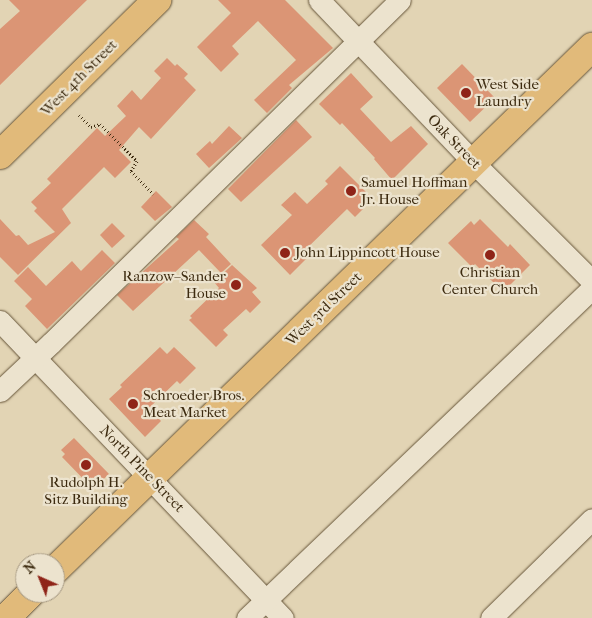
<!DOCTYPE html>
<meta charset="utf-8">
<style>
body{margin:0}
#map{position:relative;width:592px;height:618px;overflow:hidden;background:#e2d4b4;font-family:"IM FELL French Canon",serif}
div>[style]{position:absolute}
.building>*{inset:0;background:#db9575}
.path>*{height:3px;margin-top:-1.5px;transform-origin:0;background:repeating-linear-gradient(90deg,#3d2b10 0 1px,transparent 0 3.5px)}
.roads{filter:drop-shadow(0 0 1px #665539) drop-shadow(0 0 1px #665539)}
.minor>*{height:21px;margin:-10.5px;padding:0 10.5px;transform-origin:10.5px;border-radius:10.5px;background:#ece3ce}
.major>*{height:28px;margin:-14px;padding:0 14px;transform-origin:14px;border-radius:14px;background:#e1ba7a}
.dots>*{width:14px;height:14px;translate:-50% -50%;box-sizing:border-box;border:2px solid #ece3ce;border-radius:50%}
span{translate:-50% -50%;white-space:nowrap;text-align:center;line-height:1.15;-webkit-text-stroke:4.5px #ece3ce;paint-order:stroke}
.street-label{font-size:15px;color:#3d2b10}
.poi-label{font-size:15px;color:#3d2b10}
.left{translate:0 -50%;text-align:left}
.right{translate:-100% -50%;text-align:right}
.north{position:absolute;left:15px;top:553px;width:50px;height:50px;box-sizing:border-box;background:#ece3ce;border:1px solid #a69982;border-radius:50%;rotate:316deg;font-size:14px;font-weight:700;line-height:20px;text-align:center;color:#3d2b10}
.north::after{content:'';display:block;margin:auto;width:18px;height:22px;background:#8f2418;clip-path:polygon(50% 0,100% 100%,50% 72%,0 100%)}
</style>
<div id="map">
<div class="building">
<div style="clip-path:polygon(9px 0,87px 0,0 85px,0 29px,20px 11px)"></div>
<div style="clip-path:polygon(218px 0,285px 0,333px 48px,289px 85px,292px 88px,267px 113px,254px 100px,296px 60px,258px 21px,232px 46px,239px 54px,221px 72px,197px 47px,231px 13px)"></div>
<div style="clip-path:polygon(167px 58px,175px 66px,177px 64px,188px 74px,184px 78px,196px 90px,151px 139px,139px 127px,119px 150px,131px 162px,115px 178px,104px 167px,62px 209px,71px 223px,18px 275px,0 257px,0 219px,16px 236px,19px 235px,28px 245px,55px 232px,34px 211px,37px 208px,31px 202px,51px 183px,47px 179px,97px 128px,105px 136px,126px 116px,117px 106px,132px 90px,141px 100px,161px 78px,154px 71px)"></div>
<div style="clip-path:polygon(462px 64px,495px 98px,470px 122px,437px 88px)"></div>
<div style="clip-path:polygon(351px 73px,373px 97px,360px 109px,391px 142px,411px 126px,428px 144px,392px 180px,374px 159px,375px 158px,342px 123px,340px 125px,319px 104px)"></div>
<div style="clip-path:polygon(296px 120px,312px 137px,241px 202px,228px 189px)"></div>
<div style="clip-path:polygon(229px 126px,242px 138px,209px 168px,196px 154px,210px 141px,212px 144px)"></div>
<div style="clip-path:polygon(340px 166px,373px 199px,355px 217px,347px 209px,301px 254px,306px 259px,290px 275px,261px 245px,292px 215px,281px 205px,295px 192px,307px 204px,328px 184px,325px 181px)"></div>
<div style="clip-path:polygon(156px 191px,172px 207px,155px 221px,141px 207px)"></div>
<div style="clip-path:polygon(480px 219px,508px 247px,510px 244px,530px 265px,503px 292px,475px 264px,472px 267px,448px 243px,471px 221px,474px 225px)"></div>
<div style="clip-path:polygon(194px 220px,209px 234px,206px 237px,231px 264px,221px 273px,199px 250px,133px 311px,117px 295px,179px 239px,176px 237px)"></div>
<div style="clip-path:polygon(112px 223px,125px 236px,112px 248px,100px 235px)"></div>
<div style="clip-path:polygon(102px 250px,115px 263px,47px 329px,25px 306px,32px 299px,14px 281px,28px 267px,46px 286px,72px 261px,81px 271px)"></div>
<div style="clip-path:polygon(232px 265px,257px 288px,252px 292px,261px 302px,250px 313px,246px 309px,223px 330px,228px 335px,216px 347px,189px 320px,192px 318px,190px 316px,219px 288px,214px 282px)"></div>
<div style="clip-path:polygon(160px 347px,167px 354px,174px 347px,196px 368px,180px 384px,177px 381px,149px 408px,161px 421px,145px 437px,109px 399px,122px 387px,120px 385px)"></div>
<div style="clip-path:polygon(74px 438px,109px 474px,93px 489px,62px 457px,65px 454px,61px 450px)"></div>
</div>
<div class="path">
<div style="left:79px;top:115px;width:17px;rotate:45deg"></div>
<div style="left:91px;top:127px;width:9px;rotate:-18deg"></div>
<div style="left:100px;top:124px;width:52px;rotate:45deg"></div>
<div style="left:137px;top:161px;width:12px;rotate:121deg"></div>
<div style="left:131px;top:171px;width:32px;rotate:46deg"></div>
</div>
<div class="roads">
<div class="minor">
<div style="left:319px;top:0;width:225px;rotate:46.4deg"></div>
<div style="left:474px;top:163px;width:167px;rotate:45deg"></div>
<div style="left:0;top:321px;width:410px;rotate:46.4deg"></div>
<div style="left:0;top:391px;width:70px;rotate:-43.3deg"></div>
<div style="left:51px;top:343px;width:489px;rotate:-44.5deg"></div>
<div style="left:247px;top:618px;width:477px;rotate:-43.7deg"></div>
<div style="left:491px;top:618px;width:141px;rotate:-44.4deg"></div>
</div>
<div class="major">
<div style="left:0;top:155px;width:221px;rotate:-44.6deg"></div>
<div style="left:55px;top:570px;width:750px;rotate:-44.24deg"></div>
<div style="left:6px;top:618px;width:35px;rotate:-45deg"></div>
</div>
</div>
<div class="dots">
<div style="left:466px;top:93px;background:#8f2418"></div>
<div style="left:351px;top:191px;background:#8f2418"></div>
<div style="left:285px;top:253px;background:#8f2418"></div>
<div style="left:490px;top:255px;background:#8f2418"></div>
<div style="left:236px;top:285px;background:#8f2418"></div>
<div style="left:133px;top:404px;background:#8f2418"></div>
<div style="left:86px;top:465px;background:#8f2418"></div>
</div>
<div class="street-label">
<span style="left:79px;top:78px;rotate:-45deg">West 4th Street</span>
<span style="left:454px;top:142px;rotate:46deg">Oak Street</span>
<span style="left:324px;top:309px;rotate:-44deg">West 3rd Street</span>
<span style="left:142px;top:469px;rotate:46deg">North Pine Street</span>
</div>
<div class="poi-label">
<span class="left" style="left:476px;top:93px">West Side<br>Laundry</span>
<span class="left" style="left:361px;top:191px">Samuel Hoffman<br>Jr. House</span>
<span class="left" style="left:295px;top:253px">John Lippincott House</span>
<span style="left:490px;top:281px">Christian<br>Center Church</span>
<span class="right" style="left:226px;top:285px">Ranzow–Sander<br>House</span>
<span class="left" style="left:143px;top:404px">Schroeder Bros.<br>Meat Market</span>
<span style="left:86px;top:491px">Rudolph H.<br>Sitz Building</span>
</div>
<div class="north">N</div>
</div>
